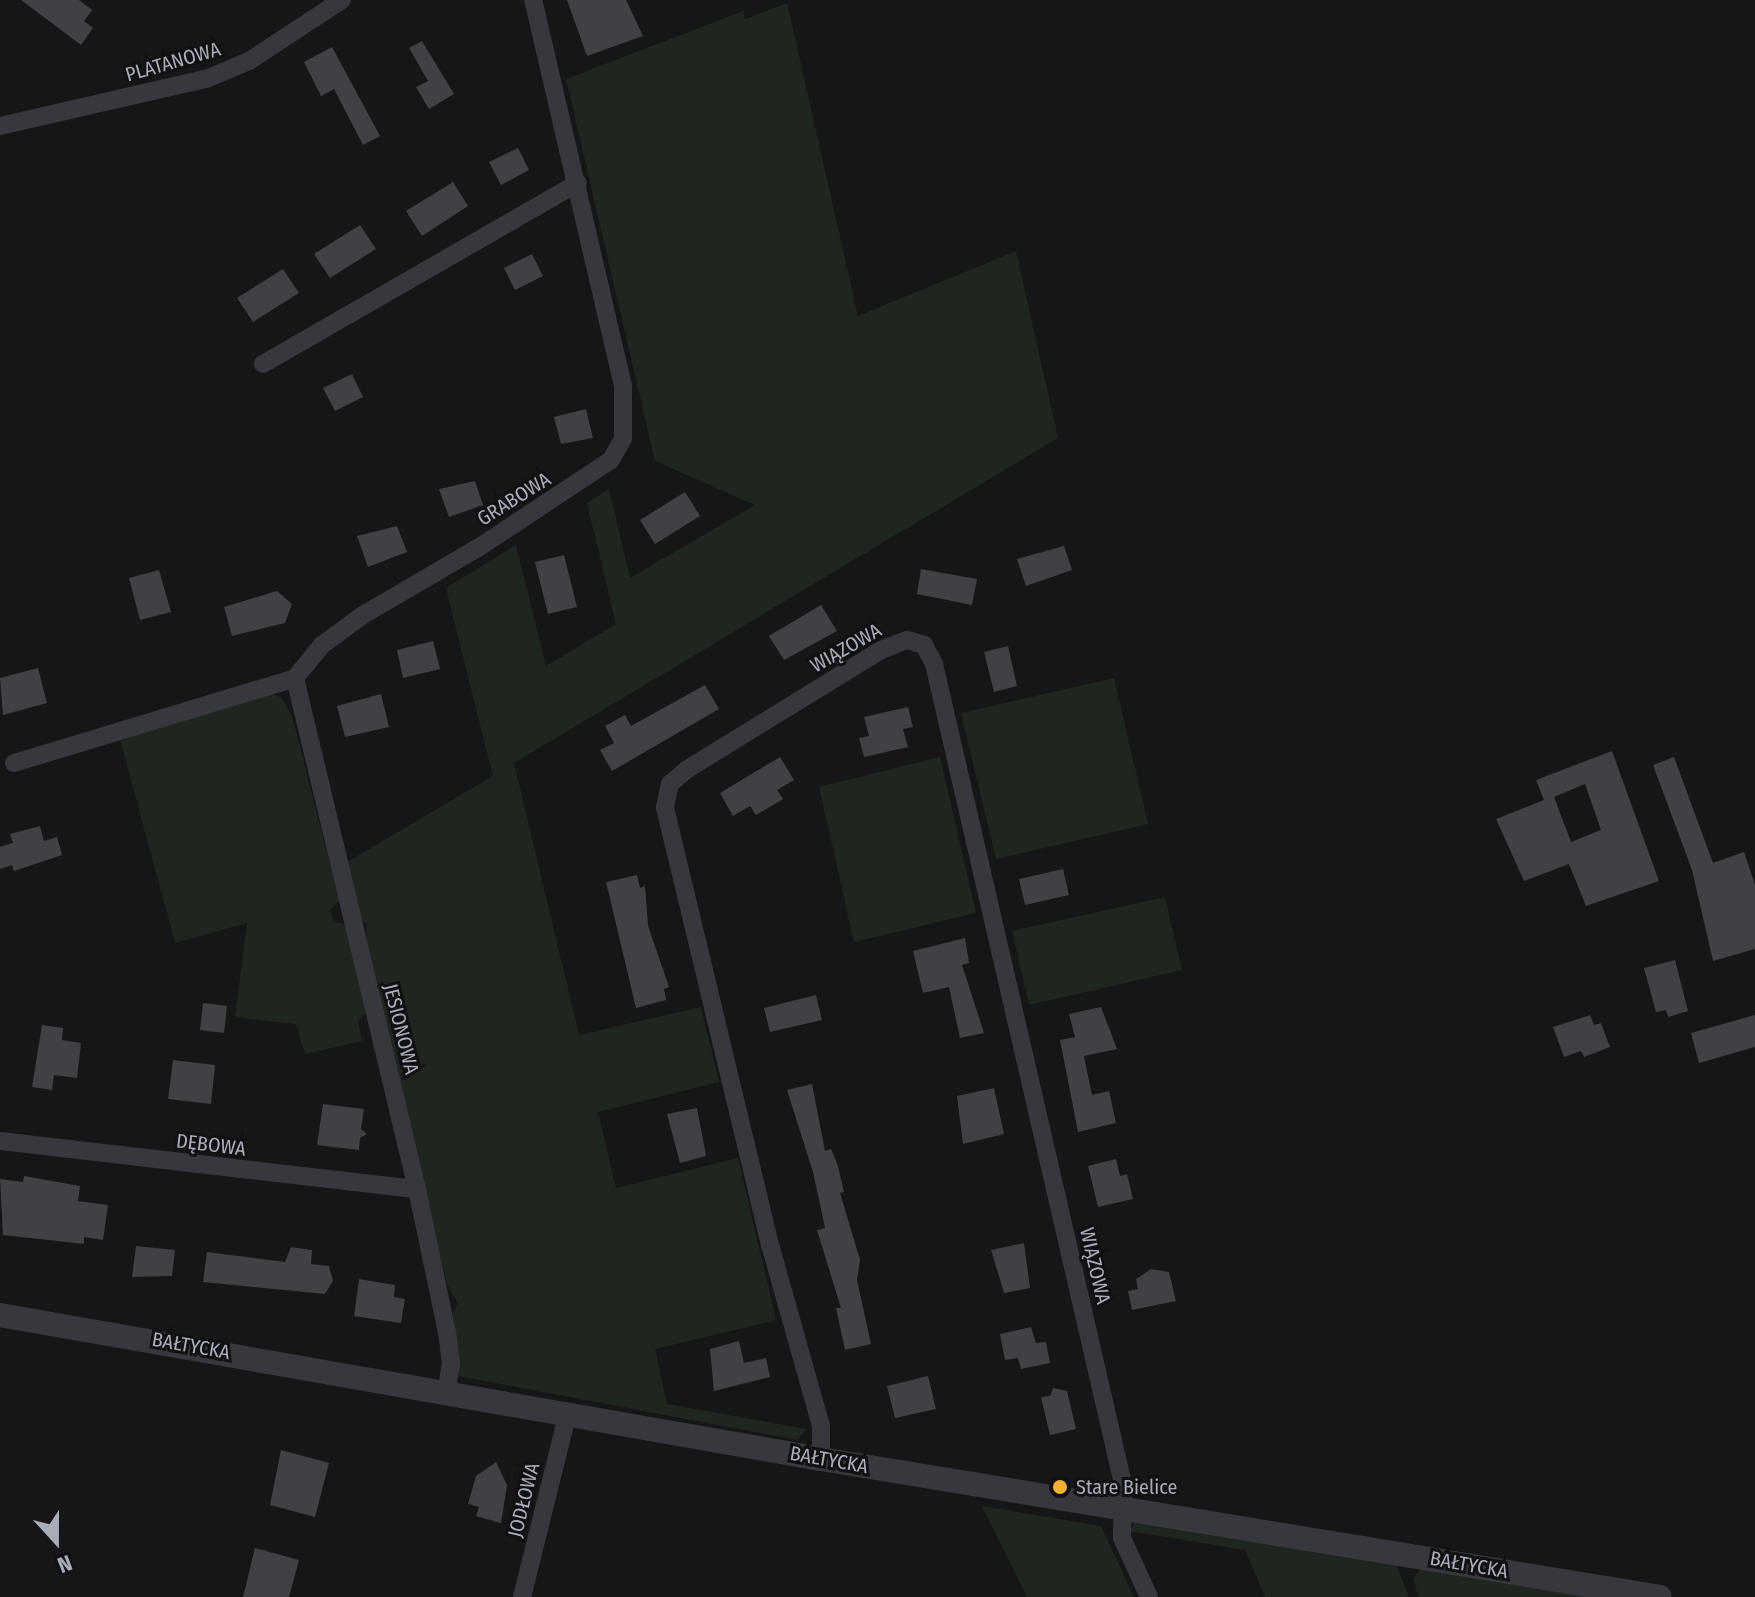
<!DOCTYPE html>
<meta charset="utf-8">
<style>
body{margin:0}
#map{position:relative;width:1755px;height:1597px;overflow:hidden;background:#161618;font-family:"Fira Sans Condensed",sans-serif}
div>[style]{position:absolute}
.green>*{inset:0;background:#1e261f}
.building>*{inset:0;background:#404145}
.minor>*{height:18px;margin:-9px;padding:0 9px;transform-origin:9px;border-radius:9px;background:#37383d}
.tertiary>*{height:24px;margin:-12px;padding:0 12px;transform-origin:12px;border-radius:12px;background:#37383d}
.dots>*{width:22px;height:22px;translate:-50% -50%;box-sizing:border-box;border:4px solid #111113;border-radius:50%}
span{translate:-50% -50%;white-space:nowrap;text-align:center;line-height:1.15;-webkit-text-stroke:6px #111113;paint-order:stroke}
.street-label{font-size:20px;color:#a8adb8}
.poi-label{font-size:20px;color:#a8adb8}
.left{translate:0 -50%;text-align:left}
.north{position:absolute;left:16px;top:1501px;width:80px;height:80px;-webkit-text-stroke:6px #111113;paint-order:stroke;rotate:159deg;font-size:22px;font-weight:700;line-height:32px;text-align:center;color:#a8adb8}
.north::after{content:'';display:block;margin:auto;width:28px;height:36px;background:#a8adb8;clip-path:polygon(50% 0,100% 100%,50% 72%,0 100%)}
</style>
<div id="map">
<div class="green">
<div style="clip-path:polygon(787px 3px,858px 316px,1016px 251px,1058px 438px,514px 763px,579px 1035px,701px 1007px,719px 1082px,598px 1112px,616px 1188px,738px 1158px,776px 1320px,655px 1349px,667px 1404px,807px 1429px,797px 1440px,459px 1376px,453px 1312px,458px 1303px,447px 1284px,366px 946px,367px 924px,361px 920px,347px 862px,493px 776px,446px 588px,516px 545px,546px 666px,616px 624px,587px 503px,609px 489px,630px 578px,755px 505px,655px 461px,566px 79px,743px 11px,745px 19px)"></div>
<div style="clip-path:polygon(1114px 678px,1148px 824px,996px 859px,961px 713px)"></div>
<div style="clip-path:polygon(271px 693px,282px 698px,293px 719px,339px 901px,330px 910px,333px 921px,345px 924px,367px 1011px,358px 1021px,362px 1041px,305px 1054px,296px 1024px,235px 1017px,247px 923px,175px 943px,119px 735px)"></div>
<div style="clip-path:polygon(940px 757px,976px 913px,854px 942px,819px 787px)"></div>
<div style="clip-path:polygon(1165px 897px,1182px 970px,1029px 1005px,1012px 931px)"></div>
<div style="clip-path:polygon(982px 1506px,1101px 1526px,1134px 1597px,1027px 1597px)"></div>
<div style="clip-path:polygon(1135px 1522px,1396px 1564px,1409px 1597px,1265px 1597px,1245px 1550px,1129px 1531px)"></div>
<div style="clip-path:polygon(1422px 1566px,1593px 1597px,1419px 1597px,1413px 1579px)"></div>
</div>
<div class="building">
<div style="clip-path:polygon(21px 0,79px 0,92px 10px,84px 21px,93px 28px,81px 45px)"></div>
<div style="clip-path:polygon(567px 0,626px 0,643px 36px,587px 56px)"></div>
<div style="clip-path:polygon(422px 41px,454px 94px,429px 109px,416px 87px,428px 81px,409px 48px)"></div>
<div style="clip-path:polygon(332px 47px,380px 136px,363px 145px,334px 89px,321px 96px,304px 62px)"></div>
<div style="clip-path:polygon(518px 148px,529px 170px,501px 185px,489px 162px)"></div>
<div style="clip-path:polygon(453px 182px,468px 206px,422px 236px,406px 211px)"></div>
<div style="clip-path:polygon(360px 225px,376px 249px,330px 278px,314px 254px)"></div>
<div style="clip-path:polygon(532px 254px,543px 276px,515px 290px,504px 268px)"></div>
<div style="clip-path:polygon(283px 269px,299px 293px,253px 322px,237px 298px)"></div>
<div style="clip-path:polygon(352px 374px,363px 397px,335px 411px,323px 388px)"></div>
<div style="clip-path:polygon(586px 409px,593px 438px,561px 444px,554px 417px)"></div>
<div style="clip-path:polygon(475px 481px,483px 505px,449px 517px,439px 489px)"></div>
<div style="clip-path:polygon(685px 492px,700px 516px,655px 544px,640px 520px)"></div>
<div style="clip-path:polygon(397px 526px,407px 552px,368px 567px,357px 536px)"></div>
<div style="clip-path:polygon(1064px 546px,1072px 570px,1026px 586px,1017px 559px)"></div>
<div style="clip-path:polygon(564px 555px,577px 607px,548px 614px,535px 562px)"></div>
<div style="clip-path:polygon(921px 569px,977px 579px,972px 605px,917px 594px)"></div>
<div style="clip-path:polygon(159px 570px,171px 612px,140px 620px,129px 578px)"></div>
<div style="clip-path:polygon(277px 591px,292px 604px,285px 623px,232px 636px,224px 607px)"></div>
<div style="clip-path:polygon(821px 605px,837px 631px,784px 660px,769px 636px)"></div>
<div style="clip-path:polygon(433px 641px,440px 669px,403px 678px,397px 650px)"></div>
<div style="clip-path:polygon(1008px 646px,1017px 686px,994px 692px,984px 652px)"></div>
<div style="clip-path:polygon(38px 668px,47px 703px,3px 715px,0 678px)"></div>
<div style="clip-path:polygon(705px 685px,719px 709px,612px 771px,600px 750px,614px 743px,605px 726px,625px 715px,631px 726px)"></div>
<div style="clip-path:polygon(381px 694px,389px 727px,345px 737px,337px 706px)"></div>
<div style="clip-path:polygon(908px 707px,913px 727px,903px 729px,908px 747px,864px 757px,859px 738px,869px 736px,864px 717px)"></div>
<div style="clip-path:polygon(evenodd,1612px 751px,1659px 881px,1586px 906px,1569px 864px,1524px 881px,1496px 819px,1544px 800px,1536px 780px,1612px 751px,1585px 784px,1601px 830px,1571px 842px,1554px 797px,1585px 784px)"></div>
<div style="clip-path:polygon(780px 757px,794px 780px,777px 790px,783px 799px,756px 815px,750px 806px,733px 816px,720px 793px)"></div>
<div style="clip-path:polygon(1674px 757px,1713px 863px,1744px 852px,1755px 885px,1755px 949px,1713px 961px,1692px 870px,1653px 765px)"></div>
<div style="clip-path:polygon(40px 826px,44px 841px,57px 837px,62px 855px,14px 871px,12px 865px,0 869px,0 847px,13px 843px,10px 834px)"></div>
<div style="clip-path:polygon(1063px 869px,1069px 895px,1025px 905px,1019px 879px)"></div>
<div style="clip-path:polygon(637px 875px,640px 888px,645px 886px,648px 926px,669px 987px,664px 989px,666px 1000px,636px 1008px,606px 882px)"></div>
<div style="clip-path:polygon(965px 938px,969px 963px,962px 965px,984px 1033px,960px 1038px,949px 987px,923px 993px,913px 951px)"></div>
<div style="clip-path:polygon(1675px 960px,1688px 1011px,1668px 1017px,1666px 1010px,1656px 1012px,1644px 968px)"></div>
<div style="clip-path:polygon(816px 995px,822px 1020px,770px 1032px,764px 1008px)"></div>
<div style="clip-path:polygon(203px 1003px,227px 1006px,224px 1033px,200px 1030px)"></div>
<div style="clip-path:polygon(1101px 1007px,1117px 1049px,1084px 1056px,1092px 1095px,1109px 1091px,1116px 1123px,1078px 1132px,1060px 1040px,1075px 1037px,1069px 1014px)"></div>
<div style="clip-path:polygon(1590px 1015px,1594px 1025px,1601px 1023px,1610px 1047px,1584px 1057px,1581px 1051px,1564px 1057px,1553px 1027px)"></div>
<div style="clip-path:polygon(1755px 1015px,1755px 1047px,1699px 1063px,1691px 1033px)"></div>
<div style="clip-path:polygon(42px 1025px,63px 1028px,62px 1040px,81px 1043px,77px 1078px,54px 1075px,52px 1090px,32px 1087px)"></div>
<div style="clip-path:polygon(173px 1060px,215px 1065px,211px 1104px,168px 1099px)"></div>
<div style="clip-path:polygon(812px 1084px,825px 1151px,831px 1149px,838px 1166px,844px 1192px,840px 1193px,860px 1260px,857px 1280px,871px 1344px,845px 1350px,836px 1308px,841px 1308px,817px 1230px,825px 1228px,813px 1172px,787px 1090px)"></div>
<div style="clip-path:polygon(994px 1088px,1004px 1134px,963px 1144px,957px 1096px)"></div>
<div style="clip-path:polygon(323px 1104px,364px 1109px,361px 1129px,367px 1134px,360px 1138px,359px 1150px,317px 1145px)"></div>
<div style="clip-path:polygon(697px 1108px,706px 1156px,680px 1163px,667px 1114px)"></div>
<div style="clip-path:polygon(1116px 1159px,1120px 1176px,1127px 1174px,1133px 1199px,1098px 1207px,1088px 1166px)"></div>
<div style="clip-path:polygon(24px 1176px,80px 1186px,78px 1201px,108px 1205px,103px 1240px,84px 1237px,84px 1244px,3px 1235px,0 1179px,23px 1182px)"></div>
<div style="clip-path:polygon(1024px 1243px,1030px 1288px,1004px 1293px,991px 1250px)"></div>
<div style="clip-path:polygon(136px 1246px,175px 1250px,172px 1276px,132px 1277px)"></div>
<div style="clip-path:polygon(291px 1247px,312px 1250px,311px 1264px,329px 1266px,333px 1281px,325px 1294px,203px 1282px,207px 1252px,285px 1262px)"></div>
<div style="clip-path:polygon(1151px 1269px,1169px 1272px,1176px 1301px,1132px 1310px,1128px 1291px,1138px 1289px,1136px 1279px)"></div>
<div style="clip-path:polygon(359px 1279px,395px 1285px,394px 1297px,405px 1299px,401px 1323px,354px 1316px)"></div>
<div style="clip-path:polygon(1031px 1327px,1036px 1343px,1046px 1342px,1050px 1363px,1021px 1369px,1018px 1358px,1005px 1360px,1000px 1334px)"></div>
<div style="clip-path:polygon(739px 1341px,744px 1363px,766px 1358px,770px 1377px,714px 1391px,710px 1349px)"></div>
<div style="clip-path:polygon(928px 1376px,936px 1409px,895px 1418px,887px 1386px)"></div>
<div style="clip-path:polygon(1053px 1388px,1067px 1391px,1076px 1429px,1050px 1435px,1041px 1397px,1050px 1396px)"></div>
<div style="clip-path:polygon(281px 1450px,329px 1463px,315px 1517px,270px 1505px)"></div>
<div style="clip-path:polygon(496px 1462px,507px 1485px,501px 1523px,476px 1516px,479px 1507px,468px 1504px,476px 1476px)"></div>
<div style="clip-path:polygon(255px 1548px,299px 1560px,289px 1597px,243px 1597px)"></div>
</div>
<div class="minor">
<div style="left:0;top:126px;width:211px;rotate:-12.9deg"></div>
<div style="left:206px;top:79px;width:47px;rotate:-22.7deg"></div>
<div style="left:249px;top:61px;width:111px;rotate:-33.3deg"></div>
<div style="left:263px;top:364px;width:363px;rotate:-29.9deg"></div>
<div style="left:295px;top:678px;width:525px;rotate:76.57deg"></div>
<div style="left:417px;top:1189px;width:146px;rotate:78.2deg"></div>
<div style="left:447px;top:1332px;width:31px;rotate:83deg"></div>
<div style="left:451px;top:1363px;width:30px;rotate:99deg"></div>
<div style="left:14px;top:763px;width:294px;rotate:-16.8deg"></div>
<div style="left:295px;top:678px;width:43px;rotate:-50.7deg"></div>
<div style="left:322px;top:645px;width:51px;rotate:-36.2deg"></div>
<div style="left:363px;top:615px;width:137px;rotate:-30.3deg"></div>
<div style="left:481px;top:546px;width:156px;rotate:-33.5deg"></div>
<div style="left:611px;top:460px;width:25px;rotate:-61deg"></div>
<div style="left:623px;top:438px;width:52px;rotate:-90deg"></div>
<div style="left:623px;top:386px;width:396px;rotate:-103.1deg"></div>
<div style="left:0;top:1141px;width:420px;rotate:6.6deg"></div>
<div style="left:821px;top:1459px;width:33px;rotate:-90deg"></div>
<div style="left:821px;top:1426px;width:188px;rotate:-105.7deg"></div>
<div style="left:770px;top:1245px;width:450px;rotate:-103.5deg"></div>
<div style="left:665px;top:807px;width:24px;rotate:-78deg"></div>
<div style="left:670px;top:784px;width:21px;rotate:-41deg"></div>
<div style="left:686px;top:770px;width:229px;rotate:-31.6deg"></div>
<div style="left:881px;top:650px;width:28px;rotate:-21deg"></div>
<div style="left:907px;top:640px;width:18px;rotate:16deg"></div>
<div style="left:924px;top:645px;width:21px;rotate:62deg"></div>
<div style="left:934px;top:664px;width:841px;rotate:77.02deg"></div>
<div style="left:1123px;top:1484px;width:54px;rotate:91.1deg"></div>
<div style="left:1122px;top:1538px;width:65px;rotate:65.4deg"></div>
<div style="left:522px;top:1597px;width:190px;rotate:-76deg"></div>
</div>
<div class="tertiary">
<div style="left:0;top:1315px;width:834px;rotate:9.95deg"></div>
<div style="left:821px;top:1459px;width:850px;rotate:9.34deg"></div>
</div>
<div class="dots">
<div style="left:1060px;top:1487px;background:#f2b134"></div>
</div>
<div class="street-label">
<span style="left:173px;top:62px;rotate:-16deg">PLATANOWA</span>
<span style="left:514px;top:499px;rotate:-32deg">GRABOWA</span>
<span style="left:846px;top:648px;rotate:-30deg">WIĄZOWA</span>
<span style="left:401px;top:1029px;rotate:76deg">JESIONOWA</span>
<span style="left:211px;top:1145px;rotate:7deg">DĘBOWA</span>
<span style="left:1095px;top:1266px;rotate:77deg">WIĄZOWA</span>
<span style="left:191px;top:1346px;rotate:10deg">BAŁTYCKA</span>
<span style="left:829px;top:1460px;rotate:10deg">BAŁTYCKA</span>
<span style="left:524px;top:1500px;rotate:-76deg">JODŁOWA</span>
<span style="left:1469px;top:1565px;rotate:10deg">BAŁTYCKA</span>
</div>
<div class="poi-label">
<span class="left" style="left:1076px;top:1487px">Stare Bielice</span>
</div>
<div class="north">N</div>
</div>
